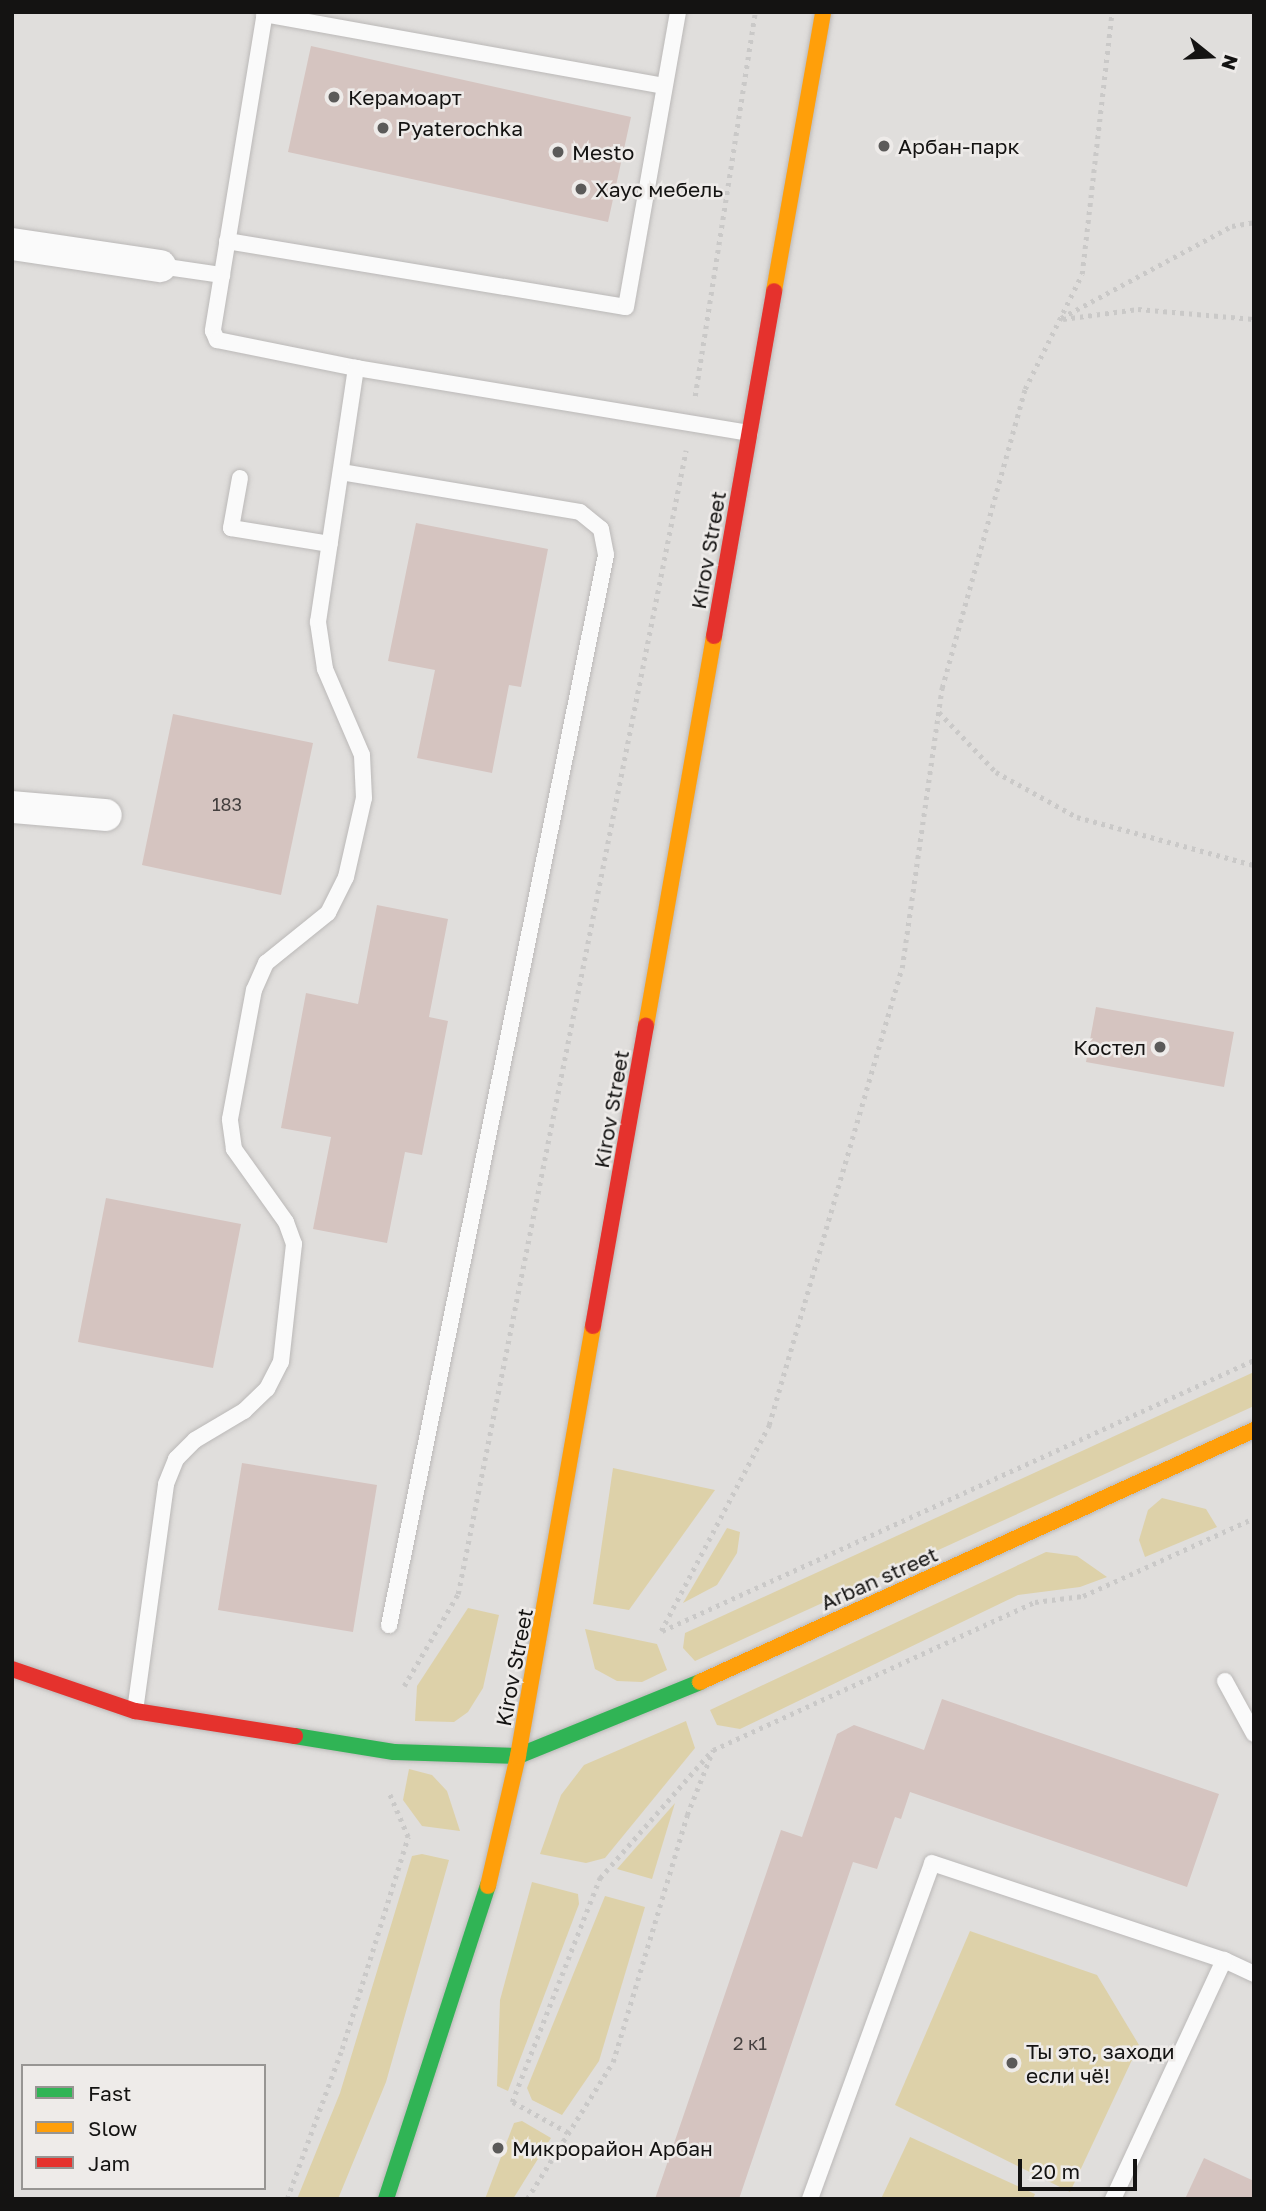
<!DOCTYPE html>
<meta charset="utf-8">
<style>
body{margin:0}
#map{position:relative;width:1266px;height:2211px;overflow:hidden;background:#e0dedc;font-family:"Golos Text",sans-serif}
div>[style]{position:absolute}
.green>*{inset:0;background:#ddd1a9}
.building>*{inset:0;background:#d5c4c0}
.path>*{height:4.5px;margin-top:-2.25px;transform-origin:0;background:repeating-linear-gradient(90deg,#cac9c8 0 3.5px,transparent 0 8.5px)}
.roads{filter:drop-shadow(0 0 2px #bbb9b8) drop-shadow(0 0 2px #bbb9b8)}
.lane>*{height:16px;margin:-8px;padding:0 8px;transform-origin:8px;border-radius:8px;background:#fafafa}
.street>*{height:32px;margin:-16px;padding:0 16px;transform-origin:16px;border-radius:16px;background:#fafafa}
.fast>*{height:16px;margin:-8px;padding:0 8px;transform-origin:8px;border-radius:8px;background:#30b455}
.slow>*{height:16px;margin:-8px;padding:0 8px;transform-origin:8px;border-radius:8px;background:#ff9f0a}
.jam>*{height:16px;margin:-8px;padding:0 8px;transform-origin:8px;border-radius:8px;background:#e5322d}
.dots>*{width:19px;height:19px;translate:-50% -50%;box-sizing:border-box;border:4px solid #eeebe9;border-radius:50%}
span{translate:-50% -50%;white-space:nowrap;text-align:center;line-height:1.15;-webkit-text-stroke:5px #eeebe9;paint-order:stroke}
.number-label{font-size:18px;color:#443f3e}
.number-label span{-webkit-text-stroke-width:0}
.poi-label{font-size:21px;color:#141312}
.left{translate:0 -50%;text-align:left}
.right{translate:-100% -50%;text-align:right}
.street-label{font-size:21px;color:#141312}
.frame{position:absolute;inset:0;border:14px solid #141312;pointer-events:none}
.legend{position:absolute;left:21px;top:2064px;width:245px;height:126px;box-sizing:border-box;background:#eeebe9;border:2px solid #979593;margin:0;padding:9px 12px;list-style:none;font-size:21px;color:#141312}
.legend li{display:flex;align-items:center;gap:14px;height:35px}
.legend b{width:35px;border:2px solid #979593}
.north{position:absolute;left:1175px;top:21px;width:70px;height:70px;-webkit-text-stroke:5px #eeebe9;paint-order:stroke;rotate:108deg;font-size:19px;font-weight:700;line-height:28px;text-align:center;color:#141312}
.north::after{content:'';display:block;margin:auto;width:24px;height:32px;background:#141312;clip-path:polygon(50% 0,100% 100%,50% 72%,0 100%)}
.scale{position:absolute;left:1018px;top:2159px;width:119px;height:32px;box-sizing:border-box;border:4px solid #141312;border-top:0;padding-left:9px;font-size:21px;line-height:24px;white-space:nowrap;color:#141312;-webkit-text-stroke:5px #eeebe9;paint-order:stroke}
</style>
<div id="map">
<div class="green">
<div style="clip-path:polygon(1254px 1372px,1254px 1406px,695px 1661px,683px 1648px,685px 1633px)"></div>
<div style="clip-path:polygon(613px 1468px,715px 1490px,629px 1610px,593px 1604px)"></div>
<div style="clip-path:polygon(1162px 1498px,1206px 1509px,1217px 1527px,1145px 1557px,1139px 1540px,1148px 1510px)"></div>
<div style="clip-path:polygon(727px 1528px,740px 1532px,737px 1553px,717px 1585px,683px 1603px)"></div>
<div style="clip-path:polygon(1046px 1552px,1077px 1556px,1107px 1577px,1080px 1587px,1018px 1595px,740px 1729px,717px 1725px,710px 1710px)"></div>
<div style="clip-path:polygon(468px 1608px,499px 1615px,483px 1688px,468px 1712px,454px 1722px,415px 1721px,417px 1686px)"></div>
<div style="clip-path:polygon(585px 1629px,657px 1644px,667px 1670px,642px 1682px,617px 1681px,595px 1669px)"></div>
<div style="clip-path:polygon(686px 1721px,695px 1748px,605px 1858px,586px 1863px,540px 1854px,561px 1795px,584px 1765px)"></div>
<div style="clip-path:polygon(409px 1769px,432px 1775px,447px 1791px,460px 1831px,422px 1826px,403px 1800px)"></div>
<div style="clip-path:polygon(675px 1803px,652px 1879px,617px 1869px)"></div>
<div style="clip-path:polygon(422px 1854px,449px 1860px,386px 2082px,338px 2199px,297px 2199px,340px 2093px,412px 1856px)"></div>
<div style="clip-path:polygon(532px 1882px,578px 1894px,579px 1904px,508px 2091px,497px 2086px,500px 2000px)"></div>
<div style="clip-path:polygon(605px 1896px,645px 1907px,599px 2061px,562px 2115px,532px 2100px,527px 2088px)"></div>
<div style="clip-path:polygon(970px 1931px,1097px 1975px,1139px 2045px,1070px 2192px,895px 2105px)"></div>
<div style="clip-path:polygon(522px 2121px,551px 2138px,513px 2199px,485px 2199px,514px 2123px)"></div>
<div style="clip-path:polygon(910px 2137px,1035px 2194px,1033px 2199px,881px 2199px)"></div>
</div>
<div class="building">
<div style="clip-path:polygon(311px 46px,631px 117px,608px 222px,288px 152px)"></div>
<div style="clip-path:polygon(416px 523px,548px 549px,521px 687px,509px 685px,492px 773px,417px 758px,435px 670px,388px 661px)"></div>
<div style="clip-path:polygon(173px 714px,313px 743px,281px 895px,142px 865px)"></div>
<div style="clip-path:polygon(377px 905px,448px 919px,429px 1017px,448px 1021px,422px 1155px,405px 1152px,387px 1243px,313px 1229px,331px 1137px,281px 1128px,306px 993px,358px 1004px)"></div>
<div style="clip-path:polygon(1096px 1007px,1234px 1032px,1224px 1087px,1086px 1062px)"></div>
<div style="clip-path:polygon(106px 1198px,241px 1224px,213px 1368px,78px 1342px)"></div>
<div style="clip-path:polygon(242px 1463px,377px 1485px,353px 1632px,218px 1610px)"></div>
<div style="clip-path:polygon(942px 1699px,1219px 1794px,1187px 1887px,910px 1792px,901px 1819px,895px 1817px,877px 1869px,853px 1862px,739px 2199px,655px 2199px,781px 1830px,802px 1837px,837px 1734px,854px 1725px,924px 1750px)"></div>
<div style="clip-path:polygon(1204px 2158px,1254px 2181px,1254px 2199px,1185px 2199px)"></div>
</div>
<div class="path">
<div style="left:1061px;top:318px;width:194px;rotate:-28.3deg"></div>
<div style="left:1232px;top:226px;width:22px;rotate:-10deg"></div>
<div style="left:1063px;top:319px;width:76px;rotate:-7.6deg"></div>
<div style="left:1138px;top:309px;width:116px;rotate:4.9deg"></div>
<div style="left:695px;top:396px;width:389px;rotate:-81.1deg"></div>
<div style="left:939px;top:712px;width:83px;rotate:46.5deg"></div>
<div style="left:996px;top:772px;width:93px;rotate:29.1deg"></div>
<div style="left:1077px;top:817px;width:183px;rotate:15.2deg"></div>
<div style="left:661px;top:1631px;width:233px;rotate:-62.3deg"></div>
<div style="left:769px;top:1425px;width:476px;rotate:-73.8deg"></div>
<div style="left:902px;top:968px;width:283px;rotate:-81.9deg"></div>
<div style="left:942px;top:688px;width:310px;rotate:-74.5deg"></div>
<div style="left:1025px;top:389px;width:128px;rotate:-63.6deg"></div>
<div style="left:1082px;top:274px;width:264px;rotate:-83.5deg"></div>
<div style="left:662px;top:1631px;width:651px;rotate:-24.6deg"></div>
<div style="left:404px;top:1686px;width:107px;rotate:-59.6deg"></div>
<div style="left:458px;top:1594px;width:1166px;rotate:-78.73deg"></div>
<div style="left:568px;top:2133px;width:64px;rotate:-151deg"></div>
<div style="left:512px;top:2102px;width:241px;rotate:-68.6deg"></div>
<div style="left:600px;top:1878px;width:167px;rotate:-48.7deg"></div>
<div style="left:287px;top:2199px;width:160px;rotate:-69.9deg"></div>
<div style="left:342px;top:2049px;width:222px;rotate:-72.7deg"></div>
<div style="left:408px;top:1837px;width:48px;rotate:-113.4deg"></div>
<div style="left:527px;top:2199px;width:162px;rotate:-57.9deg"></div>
<div style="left:613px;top:2062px;width:258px;rotate:-73.3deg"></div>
<div style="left:687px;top:1815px;width:70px;rotate:-68.2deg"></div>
<div style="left:713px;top:1750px;width:354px;rotate:-24.7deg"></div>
<div style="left:1035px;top:1602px;width:48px;rotate:-7.1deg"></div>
<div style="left:1083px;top:1596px;width:188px;rotate:-24.5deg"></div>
</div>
<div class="roads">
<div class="lane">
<div style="left:265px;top:12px;width:323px;rotate:99.3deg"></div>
<div style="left:213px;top:331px;width:10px;rotate:66deg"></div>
<div style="left:217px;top:340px;width:142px;rotate:11.4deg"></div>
<div style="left:356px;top:368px;width:399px;rotate:9.4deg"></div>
<div style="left:264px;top:14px;width:405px;rotate:10.2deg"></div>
<div style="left:227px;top:241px;width:404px;rotate:9.4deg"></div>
<div style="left:626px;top:307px;width:300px;rotate:-80deg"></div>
<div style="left:160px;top:266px;width:63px;rotate:8.3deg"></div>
<div style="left:341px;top:472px;width:242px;rotate:9.5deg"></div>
<div style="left:580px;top:512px;width:27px;rotate:39deg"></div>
<div style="left:601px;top:529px;width:26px;rotate:79deg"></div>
<div style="left:606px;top:555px;width:1092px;rotate:101.46deg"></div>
<div style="left:240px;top:478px;width:51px;rotate:100.2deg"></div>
<div style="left:231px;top:528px;width:100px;rotate:9.2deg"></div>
<div style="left:1225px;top:1681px;width:60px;rotate:61.3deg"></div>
<div style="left:135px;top:1711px;width:229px;rotate:-82.2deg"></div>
<div style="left:166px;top:1484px;width:27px;rotate:-68deg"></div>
<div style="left:176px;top:1459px;width:27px;rotate:-45deg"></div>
<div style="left:195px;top:1440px;width:57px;rotate:-30.6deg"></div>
<div style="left:244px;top:1411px;width:32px;rotate:-44deg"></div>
<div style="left:267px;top:1389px;width:30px;rotate:-63deg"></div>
<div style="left:281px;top:1362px;width:119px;rotate:-83.7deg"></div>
<div style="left:294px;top:1244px;width:23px;rotate:-110deg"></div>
<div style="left:286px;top:1222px;width:90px;rotate:-125.5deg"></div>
<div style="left:234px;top:1149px;width:30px;rotate:-98deg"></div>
<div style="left:230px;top:1119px;width:131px;rotate:-79.5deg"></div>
<div style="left:254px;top:990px;width:30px;rotate:-66deg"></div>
<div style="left:266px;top:963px;width:80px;rotate:-38.9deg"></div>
<div style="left:328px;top:913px;width:40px;rotate:-63.4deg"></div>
<div style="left:346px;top:877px;width:81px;rotate:-77.2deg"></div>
<div style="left:364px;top:798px;width:43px;rotate:-92.7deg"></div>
<div style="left:362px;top:755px;width:94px;rotate:-113.3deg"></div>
<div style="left:325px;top:669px;width:48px;rotate:-98.5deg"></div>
<div style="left:318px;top:622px;width:257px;rotate:-81.5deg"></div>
<div style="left:1224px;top:1960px;width:33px;rotate:25deg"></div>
<div style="left:810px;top:2199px;width:357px;rotate:-70deg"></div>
<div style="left:932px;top:1863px;width:308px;rotate:18.4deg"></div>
<div style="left:1224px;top:1960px;width:264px;rotate:114.9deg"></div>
</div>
<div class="street">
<div style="left:12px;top:244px;width:150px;rotate:8.5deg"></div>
<div style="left:12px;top:807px;width:94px;rotate:4.9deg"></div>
</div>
<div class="fast">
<div style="left:295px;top:1736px;width:100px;rotate:9.2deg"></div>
<div style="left:394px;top:1752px;width:124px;rotate:1.8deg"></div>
<div style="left:518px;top:1756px;width:196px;rotate:-22.1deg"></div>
<div style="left:386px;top:2199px;width:329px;rotate:-72deg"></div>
</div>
<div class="slow">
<div style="left:774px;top:291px;width:283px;rotate:-80deg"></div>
<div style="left:646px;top:1026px;width:396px;rotate:-80.1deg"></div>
<div style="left:700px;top:1682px;width:609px;rotate:-24.46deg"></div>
<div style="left:488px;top:1886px;width:133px;rotate:-77deg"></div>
<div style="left:518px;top:1756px;width:436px;rotate:-80.1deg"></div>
</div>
<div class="jam">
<div style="left:714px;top:636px;width:350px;rotate:-80.1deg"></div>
<div style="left:593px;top:1326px;width:305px;rotate:-80deg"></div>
<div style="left:12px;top:1669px;width:130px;rotate:18.9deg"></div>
<div style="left:135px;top:1711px;width:162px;rotate:8.9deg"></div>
</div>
</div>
<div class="dots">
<div style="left:334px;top:97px;background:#5b5a59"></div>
<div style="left:383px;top:128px;background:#5b5a59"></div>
<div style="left:884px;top:146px;background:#5b5a59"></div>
<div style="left:558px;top:152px;background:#5b5a59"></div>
<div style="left:581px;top:189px;background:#5b5a59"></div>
<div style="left:1160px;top:1047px;background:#5b5a59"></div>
<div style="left:1012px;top:2063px;background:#5b5a59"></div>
<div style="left:498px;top:2148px;background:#5b5a59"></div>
</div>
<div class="number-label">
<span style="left:227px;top:804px">183</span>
<span style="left:750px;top:2043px">2 к1</span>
</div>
<div class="poi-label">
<span class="left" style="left:348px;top:97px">Керамоарт</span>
<span class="left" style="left:397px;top:128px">Pyaterochka</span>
<span class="left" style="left:898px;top:146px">Арбан-парк</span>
<span class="left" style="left:572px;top:152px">Mesto</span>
<span class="left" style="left:595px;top:189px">Хаус мебель</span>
<span class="right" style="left:1146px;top:1047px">Костел</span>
<span class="left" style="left:1026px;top:2063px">Ты это, заходи<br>если чё!</span>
<span class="left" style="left:512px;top:2148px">Микрорайон Арбан</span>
</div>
<div class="street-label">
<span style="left:708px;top:550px;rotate:-80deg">Kirov Street</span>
<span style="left:611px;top:1109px;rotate:-80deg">Kirov Street</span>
<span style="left:879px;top:1578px;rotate:-24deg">Arban street</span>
<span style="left:514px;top:1667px;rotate:-79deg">Kirov Street</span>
</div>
<div class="frame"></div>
<ul class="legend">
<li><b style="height:9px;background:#30b455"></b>Fast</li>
<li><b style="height:9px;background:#ff9f0a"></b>Slow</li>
<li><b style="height:9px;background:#e5322d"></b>Jam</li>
</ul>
<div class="north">N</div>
<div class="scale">20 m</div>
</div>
